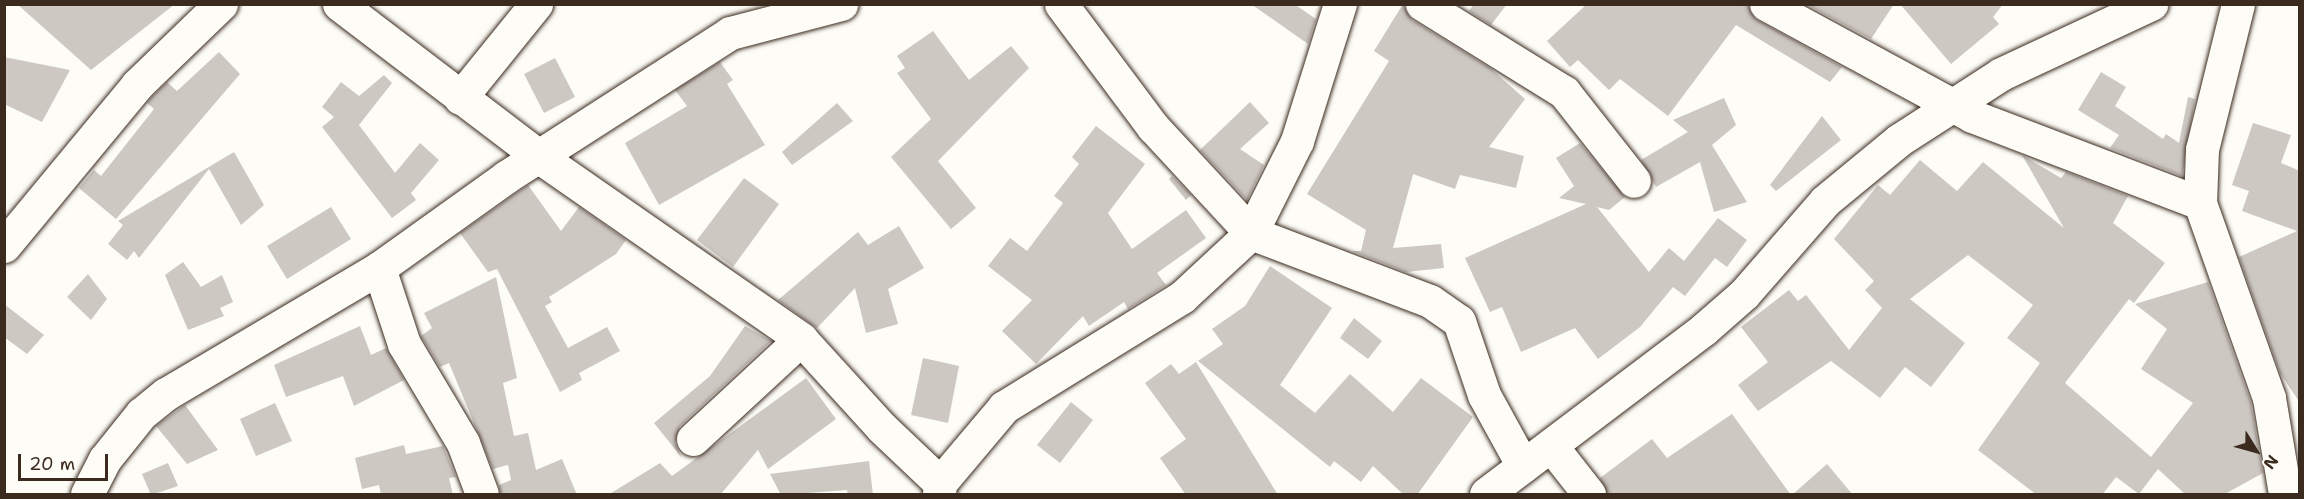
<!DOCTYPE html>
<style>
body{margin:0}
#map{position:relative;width:2304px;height:499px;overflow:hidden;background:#fdfcf7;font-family:"Shantell Sans",sans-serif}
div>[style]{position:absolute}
.building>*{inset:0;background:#cdc8c2}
.roads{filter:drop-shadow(0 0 2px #3b2a1e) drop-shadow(0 0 2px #3b2a1e)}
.minor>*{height:33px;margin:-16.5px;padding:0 16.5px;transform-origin:16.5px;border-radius:16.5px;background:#fdfcf7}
span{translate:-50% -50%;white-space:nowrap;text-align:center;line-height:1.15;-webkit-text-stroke:4.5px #fdfcf7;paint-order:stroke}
.frame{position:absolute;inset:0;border:6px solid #3b2a1e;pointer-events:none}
.north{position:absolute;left:2226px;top:421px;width:60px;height:60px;-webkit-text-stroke:4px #fdfcf7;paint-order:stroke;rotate:127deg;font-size:16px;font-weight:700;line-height:24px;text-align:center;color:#3b2a1e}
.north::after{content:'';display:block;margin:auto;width:21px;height:27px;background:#3b2a1e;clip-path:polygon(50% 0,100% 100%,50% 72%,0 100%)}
.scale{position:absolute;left:18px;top:454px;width:90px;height:27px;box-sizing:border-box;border:3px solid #3b2a1e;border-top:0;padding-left:8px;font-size:18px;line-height:21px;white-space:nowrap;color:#3b2a1e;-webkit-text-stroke:4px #fdfcf7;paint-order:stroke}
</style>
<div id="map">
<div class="building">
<div style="clip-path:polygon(17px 4px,175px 4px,91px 70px)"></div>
<div style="clip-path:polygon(1251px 4px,1294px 4px,1316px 19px,1308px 44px)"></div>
<div style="clip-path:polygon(1403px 4px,1412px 20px,1490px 68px,1525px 99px,1489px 147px,1524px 156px,1516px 188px,1460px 175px,1455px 189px,1413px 174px,1393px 248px,1441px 244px,1444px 268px,1406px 272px,1352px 251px,1361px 251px,1366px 230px,1307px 194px,1389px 61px,1374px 51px)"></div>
<div style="clip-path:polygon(1474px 4px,1507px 4px,1491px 25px,1469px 11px)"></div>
<div style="clip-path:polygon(1587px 4px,1747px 4px,1757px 20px,1842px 67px,1830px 82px,1736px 25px,1668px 116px,1620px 79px,1609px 90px,1578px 60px,1570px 67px,1547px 41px)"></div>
<div style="clip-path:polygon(1806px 4px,1894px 4px,1871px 39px)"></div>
<div style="clip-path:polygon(1900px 4px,2003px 4px,1993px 17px,1999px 24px,1951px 64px)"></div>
<div style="clip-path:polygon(933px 31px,969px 80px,1011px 46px,1029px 68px,938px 161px,976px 208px,951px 229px,891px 157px,931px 119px,897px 73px,905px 68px,897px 56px)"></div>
<div style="clip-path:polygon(219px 52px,240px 74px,116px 219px,79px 188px,94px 170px,101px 176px,154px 109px,147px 103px,151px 98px,167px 82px,177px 91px)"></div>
<div style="clip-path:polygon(4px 57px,70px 70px,42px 122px,4px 104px)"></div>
<div style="clip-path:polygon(555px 58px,575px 97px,544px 113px,524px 74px)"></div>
<div style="clip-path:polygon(720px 62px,733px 80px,727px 84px,765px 145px,659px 205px,625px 143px,687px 106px,675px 90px)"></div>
<div style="clip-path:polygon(2101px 72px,2126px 87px,2115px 106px,2163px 139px,2166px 134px,2179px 143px,2188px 97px,2195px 99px,2182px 176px,2110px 148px,2119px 135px,2078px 110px)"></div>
<div style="clip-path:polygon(384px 75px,392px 83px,359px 125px,395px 173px,420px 143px,439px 160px,411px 193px,416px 200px,392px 218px,322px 127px,334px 117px,322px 107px,341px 82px,359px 96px)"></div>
<div style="clip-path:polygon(1724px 98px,1736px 125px,1712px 145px,1747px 202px,1714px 212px,1700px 162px,1656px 187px,1641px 160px,1688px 132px,1673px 120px)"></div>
<div style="clip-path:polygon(1250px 102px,1269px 123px,1240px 149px,1264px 165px,1247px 200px,1200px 150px)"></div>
<div style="clip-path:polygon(837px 103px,853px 121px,792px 165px,782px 152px)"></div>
<div style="clip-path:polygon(1822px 116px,1841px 140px,1776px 191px,1770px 185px)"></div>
<div style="clip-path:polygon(2253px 123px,2291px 135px,2281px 163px,2300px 171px,2300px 403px,2280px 373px,2239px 257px,2297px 231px,2242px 211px,2249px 191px,2232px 185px)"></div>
<div style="clip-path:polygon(1096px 126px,1145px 164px,1108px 213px,1132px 249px,1186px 210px,1206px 238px,1157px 273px,1166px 285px,1128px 309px,1124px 302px,1089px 326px,1083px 316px,1036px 364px,1002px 331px,1032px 300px,988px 266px,1010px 238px,1027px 251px,1063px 203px,1054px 196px,1079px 164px,1072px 157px)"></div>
<div style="clip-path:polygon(1580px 143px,1625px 197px,1609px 210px,1597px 207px,1649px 272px,1669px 248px,1684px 261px,1718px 218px,1747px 240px,1727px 267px,1715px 258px,1685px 296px,1673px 287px,1640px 327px,1598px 359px,1575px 328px,1521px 352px,1502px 307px,1490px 312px,1465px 258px,1586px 204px,1559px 198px,1574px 186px,1556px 158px)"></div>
<div style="clip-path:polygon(234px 152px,264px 205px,241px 225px,209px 169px,139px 258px,134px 251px,127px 260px,108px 244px,123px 225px,118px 221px)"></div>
<div style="clip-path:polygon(2022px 155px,2061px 178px,2066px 172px,2128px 196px,2113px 223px,2165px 263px,2134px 303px,2129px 299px,2065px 383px,2151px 457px,2193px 403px,2141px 369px,2167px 329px,2135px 304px,2208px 282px,2251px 403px,2263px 473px,2223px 495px,2186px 495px,2158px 469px,2139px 494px,2116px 477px,2102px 495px,2037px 495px,1978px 450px,2040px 363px,2007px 338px,2033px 305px,1968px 255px,1910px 299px,1965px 343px,1931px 387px,1905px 367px,1880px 398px,1831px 361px,1758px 411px,1738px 385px,1768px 362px,1741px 327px,1789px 290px,1798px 301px,1806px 295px,1849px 350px,1882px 308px,1865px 290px,1874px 281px,1834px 239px,1878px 185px,1890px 195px,1920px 160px,1957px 191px,1983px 162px,2064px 228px)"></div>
<div style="clip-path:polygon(1172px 176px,1191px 195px,1186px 200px,1169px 179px)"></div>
<div style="clip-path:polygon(744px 178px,779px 204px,733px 267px,697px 240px)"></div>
<div style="clip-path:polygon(528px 185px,561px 231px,579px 207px,626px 240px,616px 254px,549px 297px,552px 302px,545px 306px,568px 348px,607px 327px,620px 351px,579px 373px,582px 380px,560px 392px,497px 269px,488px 272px,460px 233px)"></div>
<div style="clip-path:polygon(331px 207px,351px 239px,287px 279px,267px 246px)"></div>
<div style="clip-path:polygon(899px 226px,924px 268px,888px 289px,898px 324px,866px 333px,855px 288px,817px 328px,778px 300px,858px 232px,868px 245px)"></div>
<div style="clip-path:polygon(183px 262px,201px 287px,222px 275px,233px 302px,220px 308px,224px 316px,188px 330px,165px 275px)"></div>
<div style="clip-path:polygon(1270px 266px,1332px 308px,1280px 385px,1315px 413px,1350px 374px,1393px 412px,1421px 378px,1473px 417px,1417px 495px,1404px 495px,1373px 466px,1361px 482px,1334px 461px,1330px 467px,1198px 361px,1223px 344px,1212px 329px,1245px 306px)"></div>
<div style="clip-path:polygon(88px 274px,107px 299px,91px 320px,67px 297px)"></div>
<div style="clip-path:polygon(496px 277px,517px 378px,503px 383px,514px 436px,528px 433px,536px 470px,562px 459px,577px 495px,500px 495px,499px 485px,511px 480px,508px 465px,493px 469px,449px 363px,440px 367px,421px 336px,432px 328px,424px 313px)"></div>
<div style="clip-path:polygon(4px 304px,44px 335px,27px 354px,4px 337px)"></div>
<div style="clip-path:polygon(1354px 318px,1382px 341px,1368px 359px,1340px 338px)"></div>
<div style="clip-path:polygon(360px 326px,371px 355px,386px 348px,404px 380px,354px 406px,343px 376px,286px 397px,274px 365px)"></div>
<div style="clip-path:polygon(745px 326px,771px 341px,680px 426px,675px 443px,682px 458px,654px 423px,710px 376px)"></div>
<div style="clip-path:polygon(923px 358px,959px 366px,948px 423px,911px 415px)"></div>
<div style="clip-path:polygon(1196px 362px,1278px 495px,1186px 495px,1160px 458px,1186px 439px,1145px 383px,1171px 364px,1179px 374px)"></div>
<div style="clip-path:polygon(806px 378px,836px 419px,768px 469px,758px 450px,720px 495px,608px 495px,660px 463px,672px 476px)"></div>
<div style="clip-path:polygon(1071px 402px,1093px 420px,1060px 463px,1037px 445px)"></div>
<div style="clip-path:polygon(275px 403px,292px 441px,256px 456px,240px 419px)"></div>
<div style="clip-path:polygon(185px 405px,218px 450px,187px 464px,156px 426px)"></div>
<div style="clip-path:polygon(1732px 414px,1791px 495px,1607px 495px,1600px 478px,1652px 439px,1667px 458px)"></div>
<div style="clip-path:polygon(404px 445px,406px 454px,443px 446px,456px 477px,449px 478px,453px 495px,381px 495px,379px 485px,362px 489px,355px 458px)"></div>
<div style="clip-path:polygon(869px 461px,873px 495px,848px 495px,847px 490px,781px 495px,770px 474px)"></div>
<div style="clip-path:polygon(168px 463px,178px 486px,151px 495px,142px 474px)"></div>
<div style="clip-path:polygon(1827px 464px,1853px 495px,1792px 495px)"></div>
</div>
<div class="roads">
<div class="minor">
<div style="left:339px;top:4px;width:254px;rotate:37.3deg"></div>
<div style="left:541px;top:158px;width:317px;rotate:34.8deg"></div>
<div style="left:801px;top:339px;width:120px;rotate:47.7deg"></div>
<div style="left:882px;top:428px;width:80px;rotate:43.5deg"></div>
<div style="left:940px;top:483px;width:11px;rotate:95deg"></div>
<div style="left:1061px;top:4px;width:154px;rotate:53.2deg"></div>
<div style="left:1153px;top:127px;width:144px;rotate:47.2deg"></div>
<div style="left:1251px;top:233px;width:191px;rotate:20.8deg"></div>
<div style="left:1430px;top:301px;width:35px;rotate:35deg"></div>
<div style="left:1459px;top:321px;width:78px;rotate:71.3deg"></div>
<div style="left:1484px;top:395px;width:81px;rotate:61.2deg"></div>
<div style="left:1422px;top:4px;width:167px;rotate:31.8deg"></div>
<div style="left:1564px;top:92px;width:113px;rotate:51.8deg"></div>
<div style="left:1766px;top:4px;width:234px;rotate:28.5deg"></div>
<div style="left:1972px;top:116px;width:244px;rotate:20.9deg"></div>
<div style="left:2238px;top:4px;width:149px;rotate:103.9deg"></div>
<div style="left:2202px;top:149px;width:54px;rotate:92.1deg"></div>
<div style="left:2200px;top:203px;width:207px;rotate:70.5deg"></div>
<div style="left:2269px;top:398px;width:97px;rotate:80.5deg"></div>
<div style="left:460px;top:98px;width:121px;rotate:-51deg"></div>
<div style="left:4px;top:246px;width:209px;rotate:-50.4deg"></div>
<div style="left:137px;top:85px;width:117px;rotate:-44deg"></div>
<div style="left:379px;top:268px;width:80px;rotate:71.8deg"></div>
<div style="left:404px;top:344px;width:115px;rotate:59.2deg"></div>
<div style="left:463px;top:443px;width:54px;rotate:69.6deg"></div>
<div style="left:693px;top:439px;width:147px;rotate:-42.8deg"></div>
<div style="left:1552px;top:447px;width:60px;rotate:51.8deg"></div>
<div style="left:940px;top:483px;width:99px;rotate:-49.9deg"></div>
<div style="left:1004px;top:407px;width:209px;rotate:-31.7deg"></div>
<div style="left:1182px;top:297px;width:94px;rotate:-42.8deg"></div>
<div style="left:1251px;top:233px;width:103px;rotate:-63.4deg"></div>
<div style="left:1297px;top:141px;width:144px;rotate:-72.6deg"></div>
<div style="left:87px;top:494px;width:39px;rotate:-63deg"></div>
<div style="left:105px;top:459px;width:58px;rotate:-51.3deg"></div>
<div style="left:141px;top:414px;width:32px;rotate:-39deg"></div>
<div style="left:166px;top:394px;width:247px;rotate:-30.6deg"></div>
<div style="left:379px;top:268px;width:156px;rotate:-35.6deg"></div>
<div style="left:506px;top:177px;width:266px;rotate:-32.7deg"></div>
<div style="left:730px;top:33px;width:115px;rotate:-14.6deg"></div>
<div style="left:1486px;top:494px;width:273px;rotate:-37.1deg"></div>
<div style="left:1704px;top:329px;width:53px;rotate:-41.2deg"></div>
<div style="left:1744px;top:294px;width:123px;rotate:-48.9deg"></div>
<div style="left:1825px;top:201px;width:96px;rotate:-39.5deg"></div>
<div style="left:1899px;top:140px;width:121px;rotate:-32.9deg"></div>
<div style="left:2001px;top:74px;width:166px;rotate:-25deg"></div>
</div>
</div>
<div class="frame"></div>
<div class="north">N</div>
<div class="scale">20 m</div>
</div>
